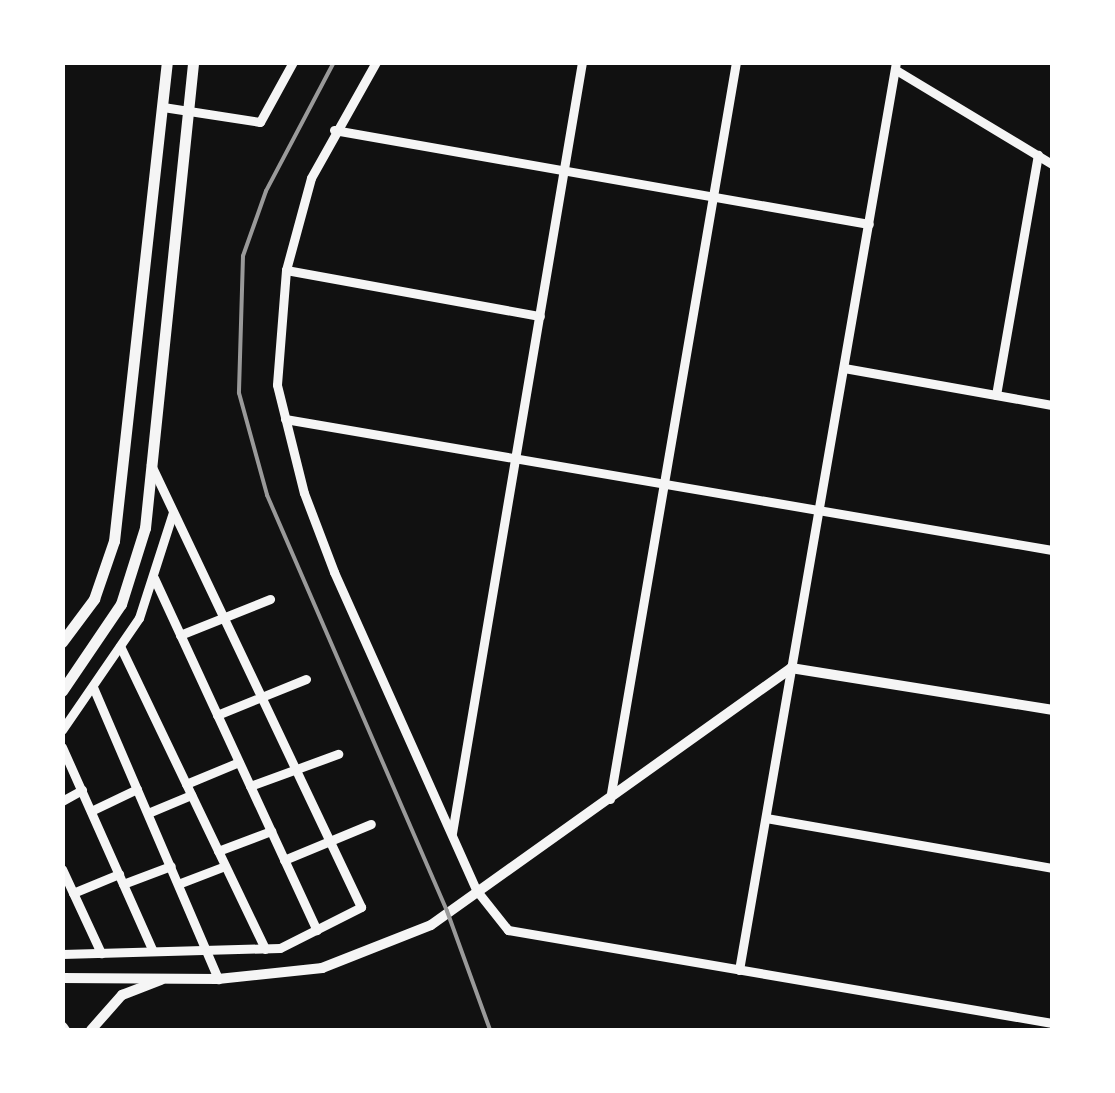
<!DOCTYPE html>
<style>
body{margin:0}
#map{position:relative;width:1115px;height:1093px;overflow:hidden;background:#111;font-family:Helvetica,sans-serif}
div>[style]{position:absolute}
.minor>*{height:9px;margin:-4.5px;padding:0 4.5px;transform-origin:4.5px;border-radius:4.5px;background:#f5f5f5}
.tertiary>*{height:10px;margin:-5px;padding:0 5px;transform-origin:5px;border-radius:5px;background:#f5f5f5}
.secondary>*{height:11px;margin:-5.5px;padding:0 5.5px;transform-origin:5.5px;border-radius:5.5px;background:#f5f5f5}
.rail>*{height:4px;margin:-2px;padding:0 2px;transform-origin:2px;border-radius:2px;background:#9a9a9a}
span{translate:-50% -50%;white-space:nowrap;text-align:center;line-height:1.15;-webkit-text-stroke:8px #fff;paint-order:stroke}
.frame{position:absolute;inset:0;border:65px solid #fff;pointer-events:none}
</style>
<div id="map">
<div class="minor">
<div style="left:376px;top:62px;width:133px;rotate:119.3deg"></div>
<div style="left:311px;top:178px;width:95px;rotate:105.2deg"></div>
<div style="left:286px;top:270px;width:115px;rotate:94.5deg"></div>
<div style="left:277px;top:385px;width:111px;rotate:76deg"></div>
<div style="left:304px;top:493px;width:85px;rotate:69.2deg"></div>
<div style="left:334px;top:572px;width:350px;rotate:65.9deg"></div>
<div style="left:477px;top:891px;width:50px;rotate:51.5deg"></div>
<div style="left:508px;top:930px;width:552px;rotate:9.7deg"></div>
<div style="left:896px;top:70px;width:182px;rotate:31.1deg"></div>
<div style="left:163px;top:107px;width:98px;rotate:8.8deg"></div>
<div style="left:260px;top:122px;width:68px;rotate:-61.2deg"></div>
<div style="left:334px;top:130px;width:543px;rotate:9.97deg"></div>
<div style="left:286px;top:270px;width:258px;rotate:10.3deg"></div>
<div style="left:844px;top:368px;width:211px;rotate:10.1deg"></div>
<div style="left:996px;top:395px;width:244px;rotate:-80.1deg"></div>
<div style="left:285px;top:419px;width:778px;rotate:9.69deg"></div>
<div style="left:154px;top:578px;width:388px;rotate:65.2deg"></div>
<div style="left:180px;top:635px;width:97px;rotate:-21.8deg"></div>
<div style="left:120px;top:646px;width:336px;rotate:64.4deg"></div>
<div style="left:93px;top:687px;width:318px;rotate:66.8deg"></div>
<div style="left:217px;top:715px;width:96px;rotate:-22deg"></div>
<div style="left:62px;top:730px;width:136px;rotate:-55.5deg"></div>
<div style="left:139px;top:618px;width:111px;rotate:-72.2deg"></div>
<div style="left:62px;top:747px;width:223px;rotate:66deg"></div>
<div style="left:186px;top:784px;width:57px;rotate:-22.5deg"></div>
<div style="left:250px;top:786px;width:94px;rotate:-20deg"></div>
<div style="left:610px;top:799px;width:748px;rotate:-80.3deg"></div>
<div style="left:62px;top:801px;width:23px;rotate:-29deg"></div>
<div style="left:91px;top:811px;width:51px;rotate:-25.6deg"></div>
<div style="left:148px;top:813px;width:47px;rotate:-22.7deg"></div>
<div style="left:766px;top:818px;width:290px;rotate:9.9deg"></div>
<div style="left:452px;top:833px;width:782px;rotate:-80.43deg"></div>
<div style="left:218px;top:851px;width:57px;rotate:-20.7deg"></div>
<div style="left:284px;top:860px;width:94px;rotate:-22.5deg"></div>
<div style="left:62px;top:869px;width:93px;rotate:65.1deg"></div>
<div style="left:123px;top:884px;width:51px;rotate:-20.6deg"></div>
<div style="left:178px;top:884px;width:50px;rotate:-21deg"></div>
<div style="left:73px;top:893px;width:50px;rotate:-22.4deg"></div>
<div style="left:62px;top:954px;width:218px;rotate:-1.6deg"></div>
<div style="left:280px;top:948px;width:91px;rotate:-26.8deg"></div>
<div style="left:361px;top:907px;width:490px;rotate:-115.4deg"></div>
<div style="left:739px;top:970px;width:921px;rotate:-80.19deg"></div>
</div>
<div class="tertiary">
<div style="left:62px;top:978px;width:156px;rotate:0.4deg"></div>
<div style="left:218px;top:979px;width:105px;rotate:-6deg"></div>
<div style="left:322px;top:968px;width:117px;rotate:-21.5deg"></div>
<div style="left:431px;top:925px;width:442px;rotate:-35.5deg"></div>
<div style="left:791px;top:668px;width:264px;rotate:9.1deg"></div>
<div style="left:91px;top:1030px;width:47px;rotate:-48.5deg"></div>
<div style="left:122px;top:995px;width:42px;rotate:-21deg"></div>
</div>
<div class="secondary">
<div style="left:62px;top:642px;width:54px;rotate:-53.3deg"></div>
<div style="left:94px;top:599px;width:61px;rotate:-71deg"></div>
<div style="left:114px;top:541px;width:482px;rotate:-83.7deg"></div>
<div style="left:62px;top:691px;width:105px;rotate:-55.9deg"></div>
<div style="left:121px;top:604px;width:80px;rotate:-72.5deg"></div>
<div style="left:145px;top:528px;width:468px;rotate:-84.1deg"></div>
<div style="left:62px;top:1027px;width:4px;rotate:56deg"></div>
</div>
<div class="rail">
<div style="left:334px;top:62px;width:146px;rotate:117.8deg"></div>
<div style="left:266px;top:191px;width:69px;rotate:109.5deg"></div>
<div style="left:243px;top:256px;width:137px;rotate:91.7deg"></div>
<div style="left:239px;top:393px;width:106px;rotate:74.6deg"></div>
<div style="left:267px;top:495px;width:453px;rotate:66.6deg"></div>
<div style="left:447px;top:911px;width:127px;rotate:70.1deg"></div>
</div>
<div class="frame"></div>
</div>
